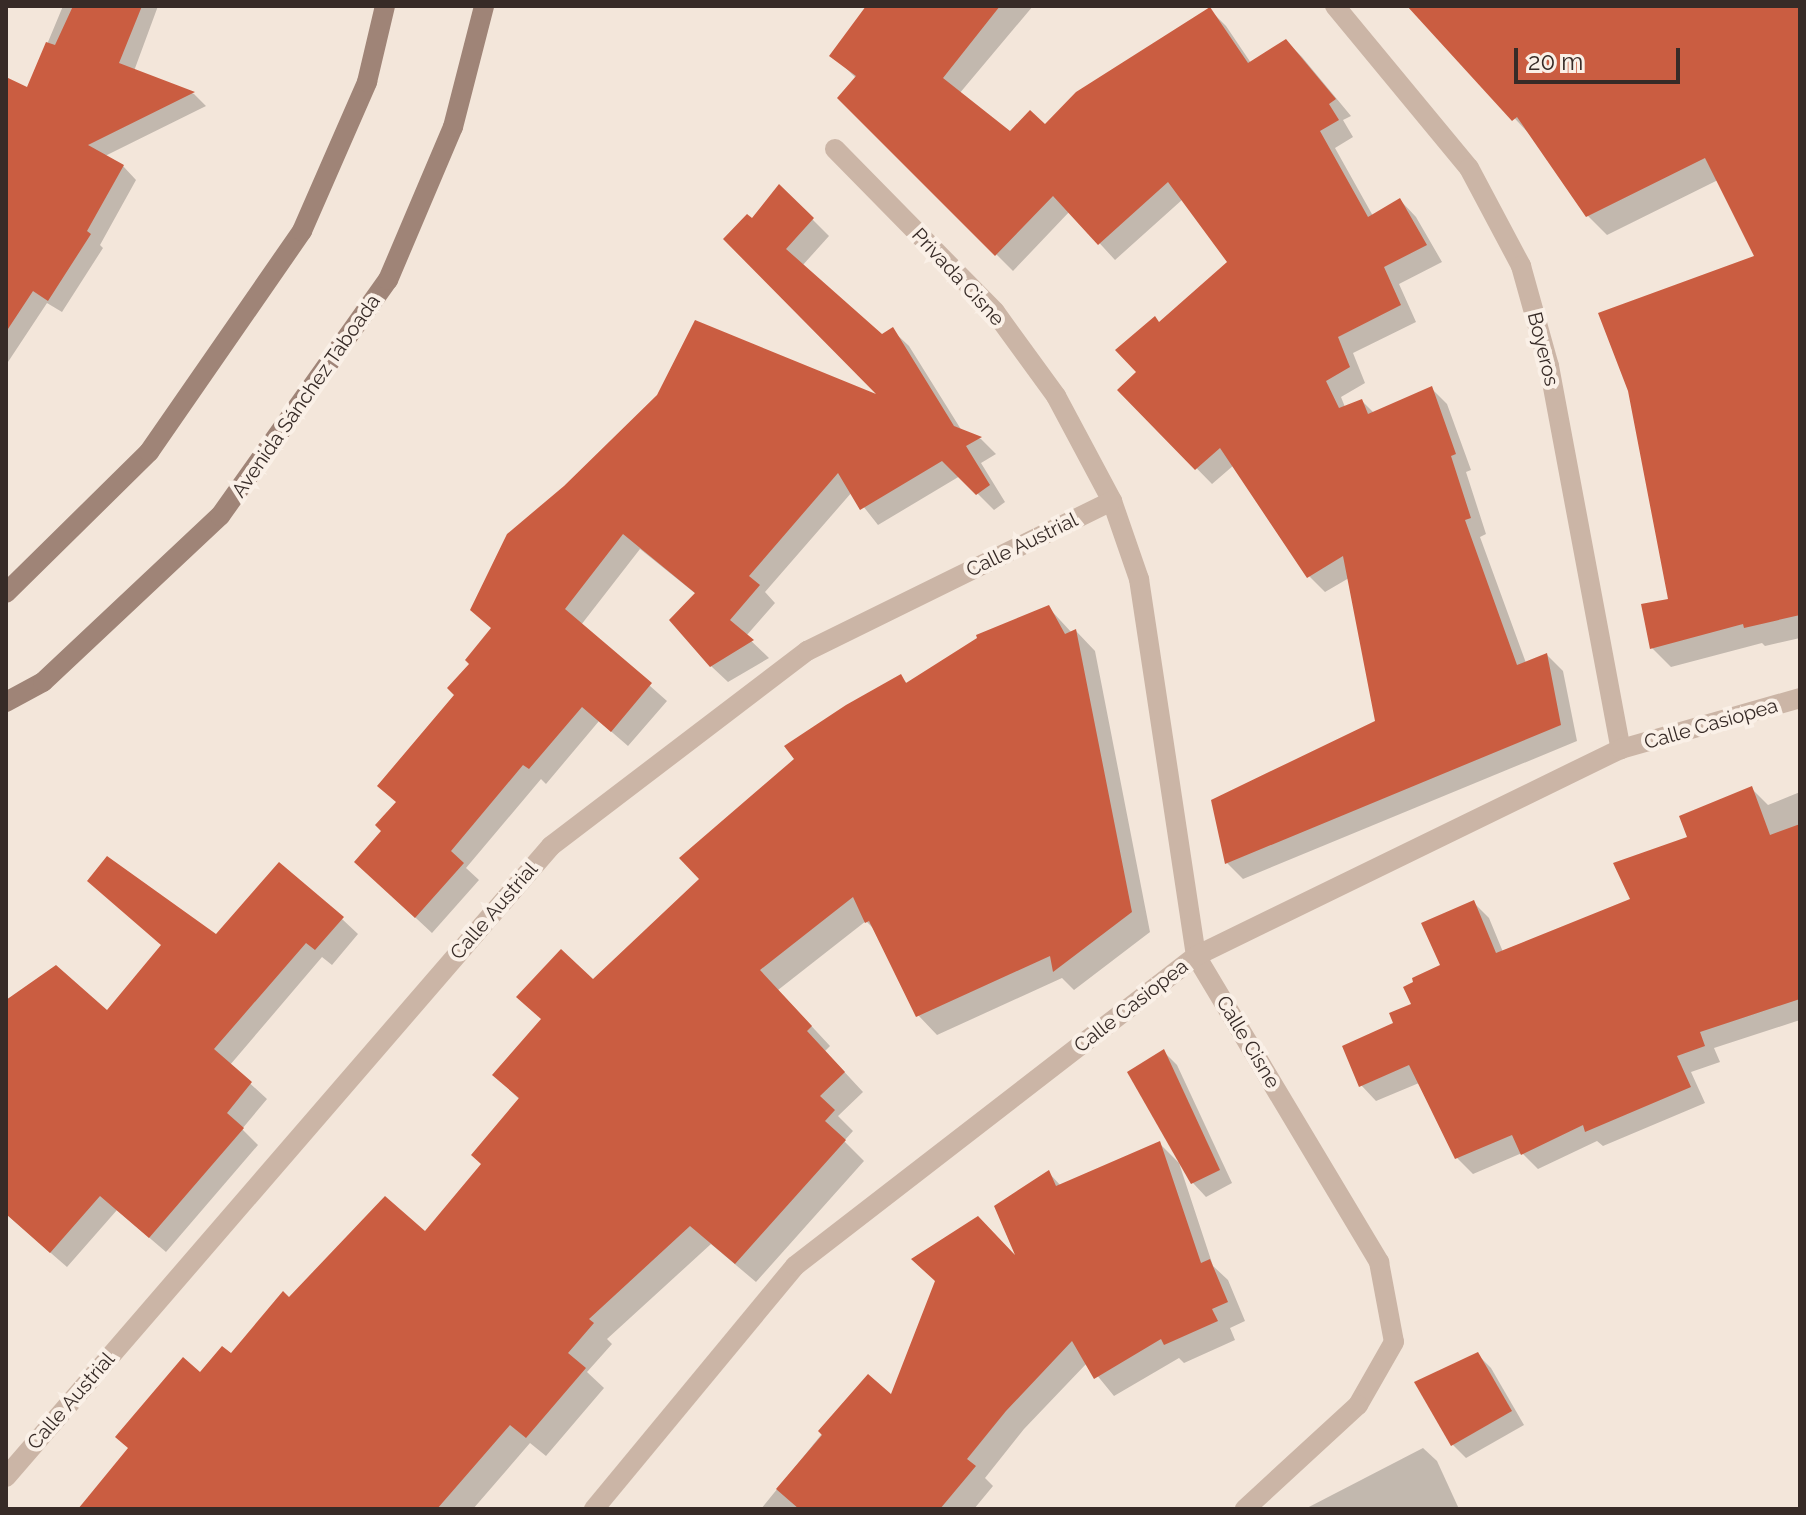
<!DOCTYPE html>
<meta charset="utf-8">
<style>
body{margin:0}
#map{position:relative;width:1806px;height:1515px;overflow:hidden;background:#f3e6da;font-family:Raleway,sans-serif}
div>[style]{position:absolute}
.shadow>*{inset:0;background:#0003}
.building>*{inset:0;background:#ca5d41}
.minor>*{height:20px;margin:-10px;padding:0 10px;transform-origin:10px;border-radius:10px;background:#cbb5a6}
.tertiary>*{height:20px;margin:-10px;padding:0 10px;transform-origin:10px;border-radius:10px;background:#cbb5a6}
.secondary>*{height:20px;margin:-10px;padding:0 10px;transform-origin:10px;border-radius:10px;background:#9f8477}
span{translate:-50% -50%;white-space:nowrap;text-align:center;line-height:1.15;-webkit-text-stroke:8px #faf0e7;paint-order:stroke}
.street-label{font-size:20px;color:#372b27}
.frame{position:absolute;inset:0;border:8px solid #372b27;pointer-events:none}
.scale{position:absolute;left:1514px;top:48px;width:166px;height:36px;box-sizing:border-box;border:4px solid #372b27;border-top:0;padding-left:10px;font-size:24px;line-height:28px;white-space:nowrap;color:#372b27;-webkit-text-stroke:6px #faf0e7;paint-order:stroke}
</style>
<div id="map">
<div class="shadow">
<div style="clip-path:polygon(63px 6px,158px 6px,134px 71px,194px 94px,206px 106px,105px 156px,123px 166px,136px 180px,100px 245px,103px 248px,62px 312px,47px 303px,6px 365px,6px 79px,28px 90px)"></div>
<div style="clip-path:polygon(869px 6px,1033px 6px,959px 94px,1010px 134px,1045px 127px,1209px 9px,1226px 26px,1251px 63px,1286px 41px,1302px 57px,1351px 116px,1343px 120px,1353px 137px,1335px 148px,1373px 216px,1400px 200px,1416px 217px,1442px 262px,1399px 284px,1416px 322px,1353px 353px,1365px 383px,1341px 397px,1345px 407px,1362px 401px,1374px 413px,1431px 388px,1447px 404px,1471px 470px,1466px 472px,1486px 534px,1480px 537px,1526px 663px,1547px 655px,1563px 671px,1577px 741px,1243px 879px,1227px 863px,1377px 722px,1349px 578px,1325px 592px,1309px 576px,1234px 465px,1212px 484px,1120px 390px,1139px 372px,1160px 324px,1229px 262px,1183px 199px,1115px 260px,1070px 211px,1013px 271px,840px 98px,856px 78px,832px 55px)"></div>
<div style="clip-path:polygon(1410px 6px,1800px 6px,1800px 638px,1765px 646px,1762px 643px,1671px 667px,1652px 648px,1670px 601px,1757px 257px,1718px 180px,1607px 235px,1587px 215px,1533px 138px)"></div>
<div style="clip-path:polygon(780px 187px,829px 236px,802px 266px,882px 337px,892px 330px,909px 346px,962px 431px,981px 439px,996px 454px,981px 463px,1005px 502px,994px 510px,960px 476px,878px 525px,852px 492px,765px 592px,775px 603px,746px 636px,769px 658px,728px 682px,711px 666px,696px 594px,640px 549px,581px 625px,667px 701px,628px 746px,599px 721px,546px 784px,541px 779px,466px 868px,479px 880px,432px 933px,373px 878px,384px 831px,493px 629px,473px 610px,884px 400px,752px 221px)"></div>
<div style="clip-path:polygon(1048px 607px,1072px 633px,1076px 631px,1095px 651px,1150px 932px,1074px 990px,1062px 978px,937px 1035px,918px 1015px,878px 933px,866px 921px,778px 990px,830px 1046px,825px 1051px,863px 1092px,838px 1116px,853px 1131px,844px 1141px,864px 1161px,756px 1282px,711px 1244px,607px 1339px,612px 1344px,587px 1372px,604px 1388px,546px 1456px,530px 1443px,473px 1509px,80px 1509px,201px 1375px,231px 1356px,289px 1300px,426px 1234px,483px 1165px,520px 1100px,495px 1075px,702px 879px,900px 677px,908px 684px)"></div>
<div style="clip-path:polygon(1751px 788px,1768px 805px,1800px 792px,1800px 1020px,1714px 1048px,1720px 1062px,1691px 1072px,1705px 1103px,1603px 1146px,1597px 1141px,1538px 1169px,1522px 1153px,1473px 1174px,1457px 1158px,1419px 1083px,1376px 1101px,1361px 1085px,1396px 1024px,1442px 966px,1473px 902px,1489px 918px,1503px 952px,1633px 900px,1689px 838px)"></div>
<div style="clip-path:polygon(89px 881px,216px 937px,342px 919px,358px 934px,332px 965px,322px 957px,230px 1065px,267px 1099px,242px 1129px,258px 1145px,166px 1252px,117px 1210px,67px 1267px,6px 1214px,6px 1002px,108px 1012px,163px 946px)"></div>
<div style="clip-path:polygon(1164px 1052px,1177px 1065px,1232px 1183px,1206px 1197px,1193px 1183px,1129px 1073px)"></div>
<div style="clip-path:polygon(1160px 1144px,1179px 1163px,1213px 1266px,1228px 1280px,1245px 1321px,1230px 1328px,1235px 1340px,1184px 1363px,1179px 1358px,1114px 1396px,1087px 1363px,1024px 1429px,985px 1478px,993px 1486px,974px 1509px,761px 1509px,868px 1377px,892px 1397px,1019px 1260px,1049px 1173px,1061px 1186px)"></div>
<div style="clip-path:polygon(1478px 1355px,1491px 1368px,1524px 1425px,1466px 1458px,1453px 1445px)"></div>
<div style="clip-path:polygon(1423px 1448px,1437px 1461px,1459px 1509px,1305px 1509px)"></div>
</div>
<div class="building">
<div style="clip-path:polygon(73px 6px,142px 6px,119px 63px,195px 92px,88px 145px,124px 165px,87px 231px,91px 234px,48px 301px,33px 291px,6px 332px,6px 77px,27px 87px,46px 42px,55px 45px)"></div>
<div style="clip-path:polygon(866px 6px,1000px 6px,943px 78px,1010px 131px,1030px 110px,1045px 124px,1076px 92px,1210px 7px,1248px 63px,1286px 39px,1336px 99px,1329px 104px,1339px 120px,1320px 131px,1368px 217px,1400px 198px,1427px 245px,1384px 267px,1401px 305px,1338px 337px,1350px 367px,1326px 381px,1339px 408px,1362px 399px,1368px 414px,1432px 386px,1456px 454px,1451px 456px,1471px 518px,1465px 520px,1517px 665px,1547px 653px,1561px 725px,1225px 864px,1211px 800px,1375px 721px,1343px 556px,1307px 578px,1220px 448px,1195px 470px,1117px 390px,1136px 372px,1115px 350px,1155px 316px,1159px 322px,1227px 262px,1168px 182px,1098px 245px,1053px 196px,995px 256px,837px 98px,856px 76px,829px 56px)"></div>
<div style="clip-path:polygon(1407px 6px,1800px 6px,1800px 615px,1744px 628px,1743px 624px,1650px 649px,1641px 604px,1668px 599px,1628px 391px,1598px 313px,1754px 256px,1705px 158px,1586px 217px,1517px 117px,1512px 121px)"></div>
<div style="clip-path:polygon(779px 184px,814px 218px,786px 249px,882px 334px,893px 327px,954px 426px,982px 437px,966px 446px,990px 485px,976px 495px,942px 461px,860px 510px,838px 473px,749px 576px,760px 585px,730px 620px,754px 640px,710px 667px,669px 620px,695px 593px,623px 534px,565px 609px,652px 683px,611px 732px,582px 707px,529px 769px,523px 765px,451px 851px,464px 863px,415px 918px,354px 862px,381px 831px,375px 825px,396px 802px,377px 786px,454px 695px,447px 688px,469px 664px,465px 660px,491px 628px,470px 610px,507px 534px,564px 486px,657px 395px,695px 320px,876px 394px,723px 239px,747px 214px,752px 218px)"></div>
<div style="clip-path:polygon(1049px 605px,1065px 634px,1076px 629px,1132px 912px,1053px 972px,1050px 956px,916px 1017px,869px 921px,865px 923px,853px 897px,760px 970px,812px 1026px,807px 1031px,845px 1072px,820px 1096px,835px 1110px,825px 1121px,846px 1140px,735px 1264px,690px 1226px,589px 1319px,594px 1323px,568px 1353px,586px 1368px,526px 1438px,510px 1425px,437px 1509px,78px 1509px,128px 1448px,115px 1437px,183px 1357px,200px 1372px,222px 1346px,231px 1353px,283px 1291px,289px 1297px,385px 1196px,425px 1231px,481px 1164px,471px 1155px,519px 1098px,492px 1075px,541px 1019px,516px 997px,561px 949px,593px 979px,699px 879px,679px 858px,794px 759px,784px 746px,846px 705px,901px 674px,906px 683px,977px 638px,976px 635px)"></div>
<div style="clip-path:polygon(1752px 786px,1770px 835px,1800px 824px,1800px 999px,1700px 1032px,1705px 1046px,1677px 1056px,1691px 1087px,1585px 1132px,1583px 1125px,1521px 1155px,1512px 1135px,1455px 1159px,1409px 1065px,1359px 1087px,1342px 1046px,1393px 1023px,1389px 1013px,1411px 1004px,1403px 987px,1413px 982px,1412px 978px,1440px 965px,1421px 923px,1474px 900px,1496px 953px,1630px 899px,1613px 863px,1687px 837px,1679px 816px)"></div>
<div style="clip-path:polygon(107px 856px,216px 934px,279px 862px,344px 917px,315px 950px,306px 943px,214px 1049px,252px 1082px,227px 1113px,244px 1128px,149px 1238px,100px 1196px,50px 1253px,6px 1214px,6px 1000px,56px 965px,107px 1010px,161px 945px,87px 881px)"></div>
<div style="clip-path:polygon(1164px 1049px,1220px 1170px,1191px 1184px,1127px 1072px)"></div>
<div style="clip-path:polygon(1160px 1141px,1201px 1263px,1210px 1259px,1228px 1302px,1212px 1309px,1218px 1321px,1164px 1345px,1161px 1339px,1094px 1379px,1072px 1341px,1006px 1411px,967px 1459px,976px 1466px,940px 1509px,799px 1509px,776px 1489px,822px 1435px,818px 1431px,868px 1374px,891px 1394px,935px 1281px,911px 1259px,978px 1216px,1015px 1255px,994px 1206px,1049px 1170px,1056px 1186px)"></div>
<div style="clip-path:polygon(1478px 1352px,1512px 1411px,1451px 1446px,1414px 1382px)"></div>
</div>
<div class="minor">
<div style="left:1335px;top:6px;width:210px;rotate:50.4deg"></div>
<div style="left:1469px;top:168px;width:111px;rotate:62deg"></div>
<div style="left:1521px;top:266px;width:104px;rotate:74.4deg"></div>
<div style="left:1549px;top:366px;width:390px;rotate:79.4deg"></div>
<div style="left:835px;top:149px;width:228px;rotate:45.5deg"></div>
<div style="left:995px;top:312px;width:104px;rotate:54deg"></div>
<div style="left:1056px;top:396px;width:119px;rotate:61.9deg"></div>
<div style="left:1112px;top:501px;width:83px;rotate:70.9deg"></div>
<div style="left:1139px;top:579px;width:381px;rotate:81.4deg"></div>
<div style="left:1196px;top:956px;width:357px;rotate:59.1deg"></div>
<div style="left:1379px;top:1262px;width:81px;rotate:79.4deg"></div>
<div style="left:1394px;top:1342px;width:73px;rotate:119.7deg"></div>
<div style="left:1358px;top:1405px;width:154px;rotate:137.4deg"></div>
<div style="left:6px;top:1477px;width:834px;rotate:-49.18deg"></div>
<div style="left:551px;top:846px;width:322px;rotate:-37.3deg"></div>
<div style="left:807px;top:651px;width:340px;rotate:-26.2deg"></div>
</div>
<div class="tertiary">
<div style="left:594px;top:1509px;width:315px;rotate:-50.4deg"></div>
<div style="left:795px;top:1266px;width:507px;rotate:-37.71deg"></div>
<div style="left:1196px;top:956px;width:473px;rotate:-26deg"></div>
<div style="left:1621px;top:749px;width:186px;rotate:-15.9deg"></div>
</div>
<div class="secondary">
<div style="left:6px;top:593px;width:201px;rotate:-44.6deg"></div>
<div style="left:149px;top:452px;width:269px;rotate:-55.3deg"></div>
<div style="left:302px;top:231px;width:163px;rotate:-66.4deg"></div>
<div style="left:367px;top:82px;width:78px;rotate:-76.7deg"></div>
<div style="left:6px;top:702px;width:42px;rotate:-28.4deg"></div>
<div style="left:43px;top:682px;width:243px;rotate:-43.2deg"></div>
<div style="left:220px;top:516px;width:290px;rotate:-54.6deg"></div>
<div style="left:388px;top:280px;width:166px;rotate:-67deg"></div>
<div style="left:453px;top:127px;width:125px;rotate:-75.6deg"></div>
</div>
<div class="street-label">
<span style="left:958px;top:277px;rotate:47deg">Privada Cisne</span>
<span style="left:1543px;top:349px;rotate:76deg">Boyeros</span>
<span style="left:306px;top:396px;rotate:-55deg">Avenida Sánchez Taboada</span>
<span style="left:1022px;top:545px;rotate:-26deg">Calle Austrial</span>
<span style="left:1711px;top:724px;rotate:-16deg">Calle Casiopea</span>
<span style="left:494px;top:911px;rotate:-49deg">Calle Austrial</span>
<span style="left:1131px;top:1006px;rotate:-38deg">Calle Casiopea</span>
<span style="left:1248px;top:1042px;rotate:59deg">Calle Cisne</span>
<span style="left:71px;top:1401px;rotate:-49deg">Calle Austrial</span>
</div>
<div class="frame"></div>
<div class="scale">20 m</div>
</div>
